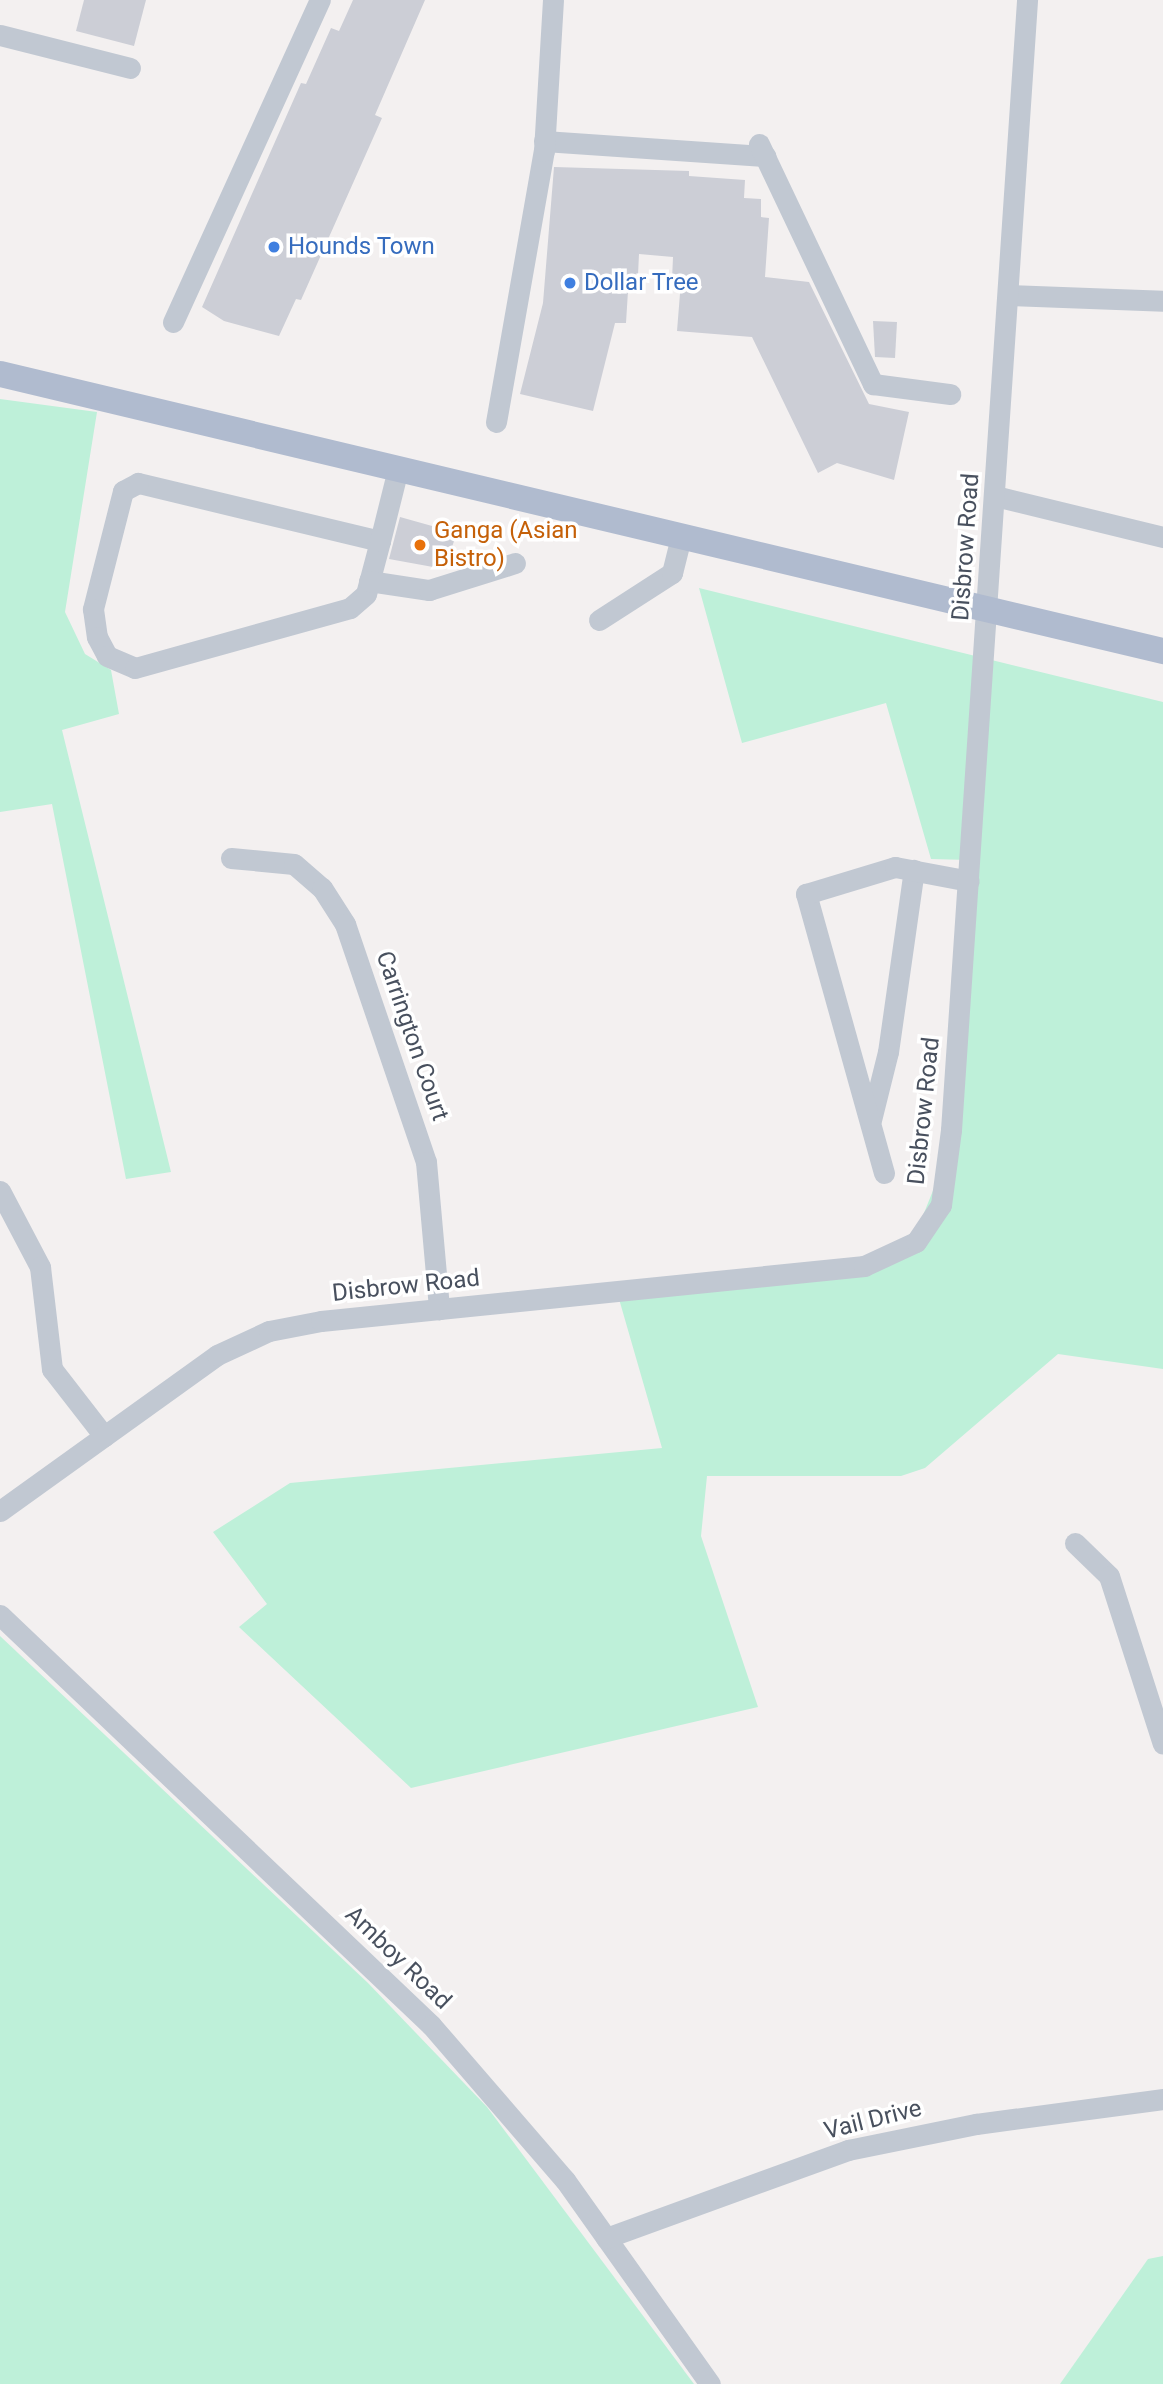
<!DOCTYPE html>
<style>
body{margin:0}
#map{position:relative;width:1163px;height:2384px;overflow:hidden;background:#f3f0f0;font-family:Roboto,sans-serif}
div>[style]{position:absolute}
.green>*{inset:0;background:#bef0d9}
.building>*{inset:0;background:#ccced6}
.minor>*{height:21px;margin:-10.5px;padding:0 10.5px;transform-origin:10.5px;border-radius:10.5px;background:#c1c8d2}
.major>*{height:26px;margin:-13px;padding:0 13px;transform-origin:13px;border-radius:13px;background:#b0bbcf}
.dots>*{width:19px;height:19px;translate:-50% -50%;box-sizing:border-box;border:4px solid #fff;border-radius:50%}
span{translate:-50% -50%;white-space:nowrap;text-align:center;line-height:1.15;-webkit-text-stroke:7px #fff;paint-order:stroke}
.shop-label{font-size:24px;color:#366cbe}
.left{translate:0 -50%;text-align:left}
.food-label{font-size:24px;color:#c56008}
.street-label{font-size:24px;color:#48505e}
</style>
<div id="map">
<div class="green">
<div style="clip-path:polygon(0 399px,97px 412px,65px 612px,85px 654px,111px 670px,119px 714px,62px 730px,171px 1172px,126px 1179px,52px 804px,0 812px)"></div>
<div style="clip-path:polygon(699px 588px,1163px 702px,1163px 1369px,1058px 1354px,925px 1468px,901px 1476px,707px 1476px,701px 1536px,758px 1707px,411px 1788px,239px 1627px,267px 1604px,213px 1532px,290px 1483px,662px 1448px,617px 1292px,863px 1270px,910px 1248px,940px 1173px,969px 860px,931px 859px,886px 703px,742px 743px)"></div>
<div style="clip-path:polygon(0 1636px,368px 1983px,487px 2107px,694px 2384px,0 2384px)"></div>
<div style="clip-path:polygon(1163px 2256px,1163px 2384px,1060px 2384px,1148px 2259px)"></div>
</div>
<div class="building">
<div style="clip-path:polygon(84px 0,146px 0,134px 46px,76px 31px)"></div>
<div style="clip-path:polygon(353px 0,425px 0,375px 115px,382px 118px,301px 300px,296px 299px,279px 336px,224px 321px,202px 307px,301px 83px,306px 84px,331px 28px,339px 31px)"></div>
<div style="clip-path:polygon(554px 167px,689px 171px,689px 176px,745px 180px,744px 198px,761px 199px,761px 217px,769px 218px,765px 277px,809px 282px,869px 404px,909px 412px,894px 480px,837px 463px,818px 473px,752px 337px,677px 331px,681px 281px,672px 280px,673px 257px,639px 254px,638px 275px,629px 275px,626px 323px,615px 323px,593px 411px,520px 394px,543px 303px)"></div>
<div style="clip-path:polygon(873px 321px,897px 322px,895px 358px,875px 357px)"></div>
<div style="clip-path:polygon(400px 517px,457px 533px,444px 569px,389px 559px)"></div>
</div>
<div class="minor">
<div style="left:0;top:35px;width:134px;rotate:14.2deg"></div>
<div style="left:544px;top:141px;width:222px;rotate:3.9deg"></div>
<div style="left:759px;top:144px;width:266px;rotate:64.6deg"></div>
<div style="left:873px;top:384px;width:78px;rotate:7.4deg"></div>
<div style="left:1010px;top:295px;width:153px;rotate:2.2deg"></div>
<div style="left:173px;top:322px;width:354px;rotate:-65.5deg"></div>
<div style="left:496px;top:422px;width:275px;rotate:-80deg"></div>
<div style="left:544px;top:151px;width:151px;rotate:-86.6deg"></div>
<div style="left:995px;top:496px;width:173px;rotate:13.7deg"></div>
<div style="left:380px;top:541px;width:249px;rotate:-166.5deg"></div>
<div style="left:138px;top:483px;width:17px;rotate:152deg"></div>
<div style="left:123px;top:491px;width:122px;rotate:104.3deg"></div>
<div style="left:93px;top:609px;width:28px;rotate:82deg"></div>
<div style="left:97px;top:637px;width:21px;rotate:62deg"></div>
<div style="left:107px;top:656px;width:30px;rotate:23deg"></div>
<div style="left:135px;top:668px;width:223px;rotate:-15.6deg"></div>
<div style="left:350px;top:608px;width:21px;rotate:-41deg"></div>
<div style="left:366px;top:594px;width:55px;rotate:-75.2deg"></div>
<div style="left:380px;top:541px;width:74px;rotate:-76deg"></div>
<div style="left:369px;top:581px;width:61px;rotate:8.5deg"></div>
<div style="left:429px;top:590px;width:90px;rotate:-17.4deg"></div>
<div style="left:599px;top:620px;width:87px;rotate:-32.8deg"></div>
<div style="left:672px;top:573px;width:38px;rotate:-76deg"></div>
<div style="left:231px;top:858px;width:63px;rotate:5.4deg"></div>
<div style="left:294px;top:864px;width:37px;rotate:41deg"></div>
<div style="left:322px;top:888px;width:43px;rotate:57.4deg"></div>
<div style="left:345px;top:924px;width:251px;rotate:71.2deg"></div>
<div style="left:426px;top:1162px;width:148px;rotate:84.9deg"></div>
<div style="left:871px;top:1120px;width:70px;rotate:-76deg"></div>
<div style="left:888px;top:1052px;width:184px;rotate:-81.9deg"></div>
<div style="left:884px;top:1173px;width:290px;rotate:-105.6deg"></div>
<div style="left:806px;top:894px;width:93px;rotate:-16.9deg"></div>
<div style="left:895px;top:867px;width:75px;rotate:10.7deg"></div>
<div style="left:0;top:1191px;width:86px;rotate:62.2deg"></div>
<div style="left:40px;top:1267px;width:103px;rotate:83.3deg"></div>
<div style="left:52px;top:1369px;width:85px;rotate:52.2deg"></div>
<div style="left:0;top:1511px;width:267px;rotate:-35.7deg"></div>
<div style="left:217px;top:1355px;width:57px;rotate:-24.8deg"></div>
<div style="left:269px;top:1331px;width:53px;rotate:-10.9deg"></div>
<div style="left:321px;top:1321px;width:546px;rotate:-5.78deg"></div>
<div style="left:864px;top:1266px;width:57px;rotate:-24.8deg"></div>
<div style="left:916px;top:1242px;width:45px;rotate:-56deg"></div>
<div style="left:941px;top:1205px;width:76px;rotate:-82.4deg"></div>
<div style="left:951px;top:1130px;width:1133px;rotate:-86.15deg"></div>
<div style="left:1075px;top:1543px;width:47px;rotate:44.1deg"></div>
<div style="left:1109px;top:1576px;width:176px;rotate:72.2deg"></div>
<div style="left:0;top:1615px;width:595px;rotate:43.57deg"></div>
<div style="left:431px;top:2025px;width:205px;rotate:49.2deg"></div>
<div style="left:565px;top:2180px;width:250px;rotate:54.6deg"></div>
<div style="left:606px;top:2238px;width:258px;rotate:-20deg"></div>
<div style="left:848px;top:2150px;width:131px;rotate:-11.5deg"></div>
<div style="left:976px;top:2124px;width:189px;rotate:-7.6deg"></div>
</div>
<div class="major">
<div style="left:0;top:374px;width:1196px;rotate:13.4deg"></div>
</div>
<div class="dots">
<div style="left:274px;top:247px;background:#3f7fe0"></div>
<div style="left:570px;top:283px;background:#3f7fe0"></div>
<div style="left:420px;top:545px;background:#e8710a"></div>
</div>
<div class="shop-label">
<span class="left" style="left:288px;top:247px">Hounds Town</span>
<span class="left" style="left:584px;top:283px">Dollar Tree</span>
</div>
<div class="food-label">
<span class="left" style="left:434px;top:545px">Ganga (Asian<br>Bistro)</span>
</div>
<div class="street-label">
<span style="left:966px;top:547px;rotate:-86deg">Disbrow Road</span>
<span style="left:412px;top:1036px;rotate:71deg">Carrington Court</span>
<span style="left:924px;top:1111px;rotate:-84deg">Disbrow Road</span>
<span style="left:406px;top:1286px;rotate:-6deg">Disbrow Road</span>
<span style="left:398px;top:1958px;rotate:44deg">Amboy Road</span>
<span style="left:873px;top:2120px;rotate:-14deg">Vail Drive</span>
</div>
</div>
